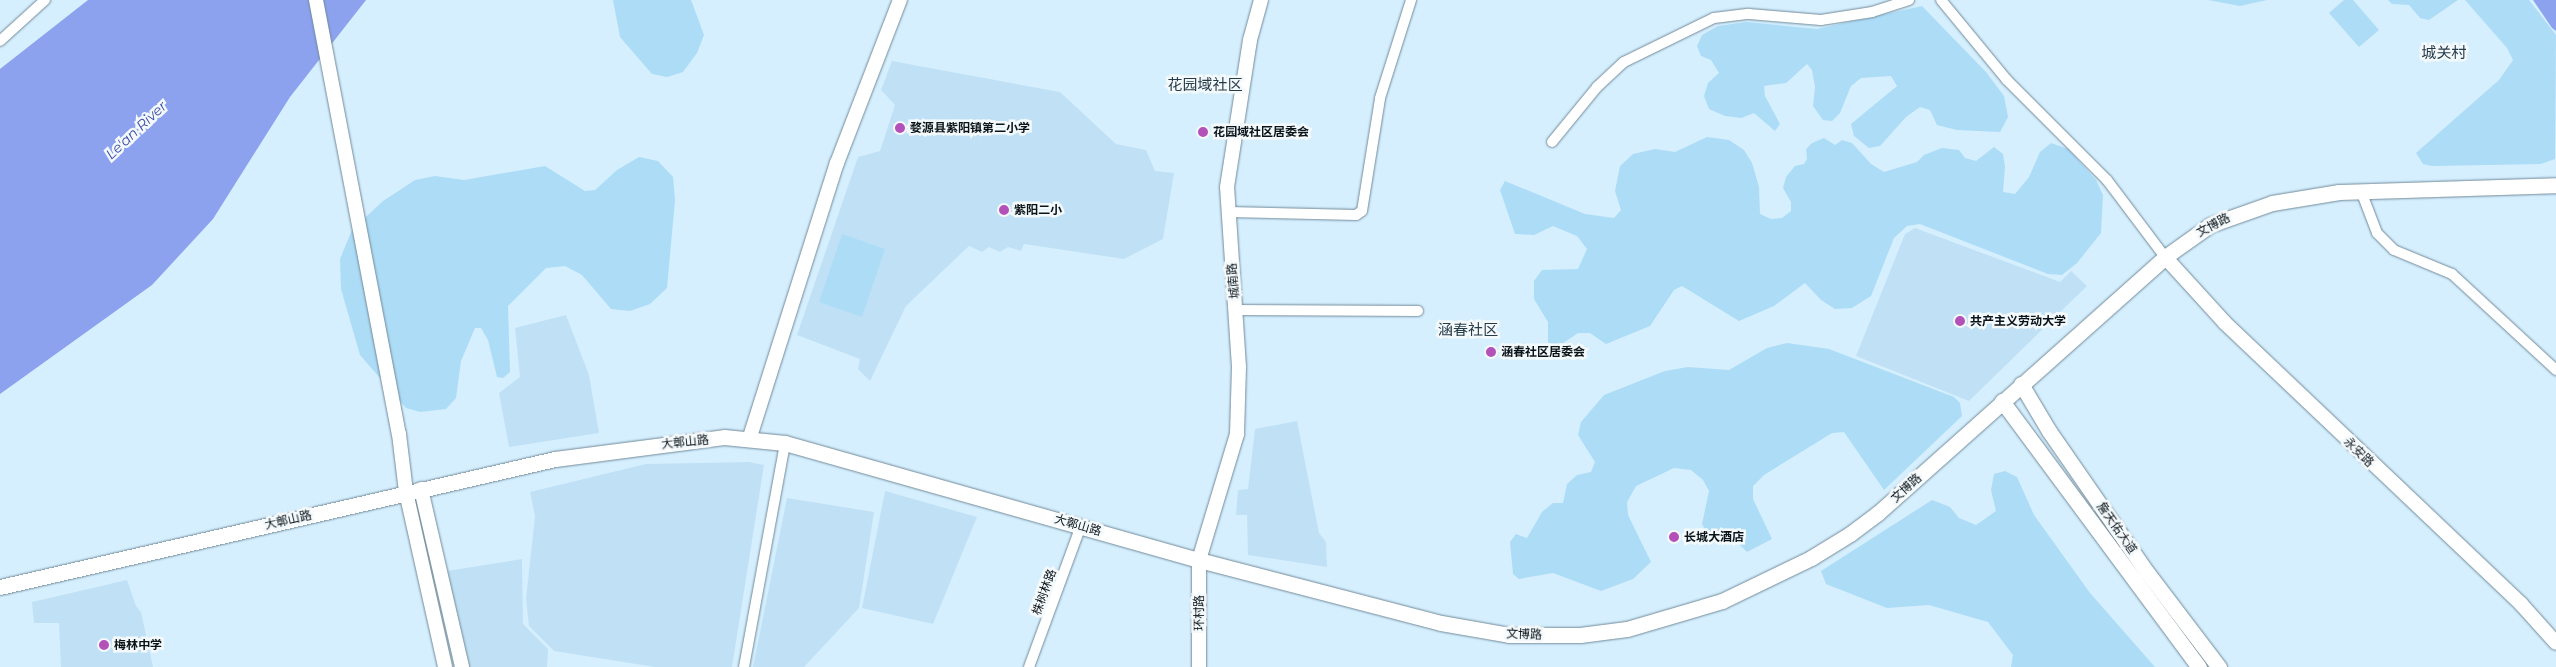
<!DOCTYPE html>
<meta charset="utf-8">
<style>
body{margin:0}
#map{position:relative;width:2556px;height:667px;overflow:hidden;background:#d5efff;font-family:Montserrat,"Noto Sans SC",sans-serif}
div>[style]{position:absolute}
.built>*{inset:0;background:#c0e1f5}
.green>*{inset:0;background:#addcf7}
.water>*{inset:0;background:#8ca2ef}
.roads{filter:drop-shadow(0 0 1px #728a98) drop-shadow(0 0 1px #728a98)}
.street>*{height:10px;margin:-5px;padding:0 5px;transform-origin:5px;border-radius:5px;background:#fff}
.secondary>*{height:14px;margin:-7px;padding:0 7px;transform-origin:7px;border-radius:7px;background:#fff}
.primary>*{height:15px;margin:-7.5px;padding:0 7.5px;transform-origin:7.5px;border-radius:7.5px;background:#fff}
.dots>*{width:14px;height:14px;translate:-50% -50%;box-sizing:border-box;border:2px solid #f4f9fc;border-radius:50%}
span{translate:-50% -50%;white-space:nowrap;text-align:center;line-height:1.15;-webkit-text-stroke:5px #f4f9fc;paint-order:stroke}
.poi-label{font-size:12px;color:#0a1318;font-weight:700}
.left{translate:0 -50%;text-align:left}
.street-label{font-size:12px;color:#0a1318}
.water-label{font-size:14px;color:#3a4ca6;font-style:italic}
.quarter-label{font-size:15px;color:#263b48}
</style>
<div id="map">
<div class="built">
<div style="clip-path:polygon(892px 61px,1060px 92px,1116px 144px,1146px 150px,1155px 171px,1174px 173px,1163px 239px,1124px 259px,1024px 244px,1021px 251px,1008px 247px,1000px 252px,989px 247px,982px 252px,969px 246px,906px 306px,870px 381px,858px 369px,860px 359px,797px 335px,858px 157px,880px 151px,895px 105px,881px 90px)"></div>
<div style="clip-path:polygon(1915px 228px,2060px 282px,2071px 271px,2087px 286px,1969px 401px,1856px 356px,1905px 234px)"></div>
<div style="clip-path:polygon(566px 315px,589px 375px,599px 433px,509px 447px,499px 393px,520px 377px,515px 328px)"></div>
<div style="clip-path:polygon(1297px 421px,1319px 533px,1326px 542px,1327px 567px,1248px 555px,1247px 515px,1236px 515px,1238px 490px,1248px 489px,1255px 429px)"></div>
<div style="clip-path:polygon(749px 462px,764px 465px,732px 667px,655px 667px,554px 651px,529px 626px,526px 599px,535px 516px,530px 492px,646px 464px)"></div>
<div style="clip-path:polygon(885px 491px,977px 517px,933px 624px,862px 608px)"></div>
<div style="clip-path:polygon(787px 498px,874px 512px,859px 608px,804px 667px,753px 667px)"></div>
<div style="clip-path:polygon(522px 559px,523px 624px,548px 649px,547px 667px,468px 667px,447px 571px)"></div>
<div style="clip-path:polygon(127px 580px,136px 606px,141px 612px,153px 667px,61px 667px,59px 623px,34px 623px,32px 602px)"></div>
</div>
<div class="green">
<div style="clip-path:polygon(613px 0,691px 0,704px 35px,697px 53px,683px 72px,667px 77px,652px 74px,620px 37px)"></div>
<div style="clip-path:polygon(2208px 0,2267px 0,2240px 6px)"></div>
<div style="clip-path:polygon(2344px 0,2353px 0,2379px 30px,2359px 47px,2329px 13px)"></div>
<div style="clip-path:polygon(2388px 0,2458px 0,2429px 20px,2420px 18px,2409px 5px,2392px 4px)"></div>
<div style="clip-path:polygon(2465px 0,2529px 0,2556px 35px,2555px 159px,2541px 164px,2432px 166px,2423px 164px,2416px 153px,2499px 80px,2513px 60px,2507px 48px)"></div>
<div style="clip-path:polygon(1922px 6px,1986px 72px,2004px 96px,2008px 117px,2000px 132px,1957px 130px,1937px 125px,1930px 110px,1920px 107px,1906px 117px,1880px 146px,1869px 148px,1854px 136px,1851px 124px,1897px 86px,1891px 76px,1861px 78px,1851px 86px,1840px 113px,1832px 121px,1823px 120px,1813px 106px,1815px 87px,1812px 70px,1807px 64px,1786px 83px,1764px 86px,1765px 96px,1780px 124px,1775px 131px,1754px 113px,1741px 118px,1725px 116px,1709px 109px,1704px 96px,1708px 83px,1719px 73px,1711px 60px,1701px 56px,1697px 46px,1702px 35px,1718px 26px,1746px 22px,1817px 29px)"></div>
<div style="clip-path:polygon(1707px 137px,1729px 140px,1744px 150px,1752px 163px,1759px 187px,1760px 214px,1771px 219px,1782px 218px,1791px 211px,1791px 202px,1783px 188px,1786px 177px,1795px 166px,1804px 164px,1807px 159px,1806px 149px,1812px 143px,1824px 138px,1835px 145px,1842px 140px,1852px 143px,1871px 164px,1884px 172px,1917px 162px,1924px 155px,1942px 148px,1959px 150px,1965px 158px,1976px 161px,1994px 147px,2003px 154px,2005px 167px,2003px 192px,2015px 194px,2029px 177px,2040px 152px,2051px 143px,2068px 149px,2096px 180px,2103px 195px,2101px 233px,2077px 263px,2062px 275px,2048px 274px,1920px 224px,1907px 226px,1894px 238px,1871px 296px,1852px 308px,1835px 309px,1821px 300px,1805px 283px,1774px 306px,1739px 321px,1682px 286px,1674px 290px,1650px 326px,1606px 344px,1590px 333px,1578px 333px,1559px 346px,1548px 343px,1548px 322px,1534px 299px,1534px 281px,1542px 270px,1578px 269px,1587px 249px,1577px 236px,1553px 226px,1534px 235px,1515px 234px,1500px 190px,1505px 181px,1585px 214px,1614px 218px,1621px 210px,1615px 191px,1620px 166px,1633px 154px,1655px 149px,1675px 152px)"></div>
<div style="clip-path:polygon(639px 157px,658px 161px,673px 177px,675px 200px,667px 288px,650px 304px,630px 311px,611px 309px,582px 275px,565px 266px,546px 268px,508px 306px,510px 372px,503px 378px,497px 377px,488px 340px,481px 328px,475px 328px,461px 361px,456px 398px,446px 409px,420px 412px,406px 408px,360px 355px,341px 289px,340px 259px,352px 230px,383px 201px,415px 180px,435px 176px,464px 180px,545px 166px,585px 191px,595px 190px,617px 170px)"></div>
<div style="clip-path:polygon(842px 234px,885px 249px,862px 317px,819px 302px)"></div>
<div style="clip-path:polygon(1787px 343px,1829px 349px,1954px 397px,1960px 403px,1962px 416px,1884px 490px,1844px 432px,1832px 433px,1764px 475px,1753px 486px,1753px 499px,1772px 539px,1747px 552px,1727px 532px,1718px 537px,1709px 536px,1702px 524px,1709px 491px,1703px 480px,1691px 470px,1674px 468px,1636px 486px,1627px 502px,1628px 515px,1651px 562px,1633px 579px,1601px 591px,1553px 573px,1519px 579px,1513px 574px,1510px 542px,1516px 534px,1527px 538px,1542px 512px,1553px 503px,1563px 503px,1567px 484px,1577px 475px,1591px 472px,1595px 462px,1578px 435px,1581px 422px,1604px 395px,1665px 371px,1688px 367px,1729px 370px,1767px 348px)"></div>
<div style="clip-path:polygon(2005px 471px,2017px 477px,2034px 515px,2090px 593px,2155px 667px,2011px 667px,2013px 655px,1988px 622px,1929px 605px,1887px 608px,1826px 584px,1821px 571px,1932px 500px,1950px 507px,1959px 518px,1976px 525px,1996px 511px,1991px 490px,1994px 474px)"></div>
</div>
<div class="water">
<div style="clip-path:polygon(88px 0,366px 0,290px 97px,213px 219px,152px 285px,0 394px,0 69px)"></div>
<div style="clip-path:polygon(2533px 0,2556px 0,2556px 31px,2552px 28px)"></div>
</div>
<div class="roads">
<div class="street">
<div style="left:1941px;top:0;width:104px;rotate:50.5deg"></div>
<div style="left:2007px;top:80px;width:141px;rotate:45deg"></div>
<div style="left:2107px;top:180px;width:96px;rotate:53deg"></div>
<div style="left:0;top:41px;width:61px;rotate:-42.3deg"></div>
<div style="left:1552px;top:142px;width:71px;rotate:-50.7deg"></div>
<div style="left:1597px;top:87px;width:37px;rotate:-43deg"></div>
<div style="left:1624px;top:62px;width:100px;rotate:-26.1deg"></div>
<div style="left:1714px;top:18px;width:35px;rotate:-7deg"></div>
<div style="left:1749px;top:14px;width:72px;rotate:4.8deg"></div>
<div style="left:1821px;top:20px;width:52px;rotate:-8.9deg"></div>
<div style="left:1872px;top:12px;width:39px;rotate:-18deg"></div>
<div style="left:2361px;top:191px;width:45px;rotate:69.1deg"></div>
<div style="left:2377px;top:233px;width:24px;rotate:45deg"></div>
<div style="left:2394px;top:250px;width:63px;rotate:22.5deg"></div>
<div style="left:2452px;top:274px;width:142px;rotate:42.7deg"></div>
<div style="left:1229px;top:212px;width:127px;rotate:1.4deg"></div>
<div style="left:1356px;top:215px;width:7px;rotate:-34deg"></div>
<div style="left:1362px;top:211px;width:114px;rotate:-80.9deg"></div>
<div style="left:1380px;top:98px;width:103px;rotate:-72.4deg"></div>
<div style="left:1236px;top:310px;width:182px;rotate:0.3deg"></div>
<div style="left:744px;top:667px;width:228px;rotate:-79.6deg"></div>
<div style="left:1029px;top:667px;width:150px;rotate:-69.8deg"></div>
</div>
<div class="secondary">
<div style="left:316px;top:0;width:442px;rotate:79.2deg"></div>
<div style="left:399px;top:434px;width:58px;rotate:83.1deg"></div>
<div style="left:406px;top:492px;width:179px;rotate:77.4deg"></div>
<div style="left:2165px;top:257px;width:89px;rotate:47.7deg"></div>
<div style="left:2225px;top:323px;width:408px;rotate:43.5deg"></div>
<div style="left:2521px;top:604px;width:52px;rotate:48.1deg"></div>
<div style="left:749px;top:440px;width:291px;rotate:-72.4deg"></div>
<div style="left:837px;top:163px;width:175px;rotate:-68.9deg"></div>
<div style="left:421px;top:489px;width:183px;rotate:77deg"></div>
<div style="left:1199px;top:667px;width:107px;rotate:-90deg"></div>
<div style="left:1199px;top:560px;width:132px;rotate:-73.2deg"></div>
<div style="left:1237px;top:434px;width:67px;rotate:-88.3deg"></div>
<div style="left:1239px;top:367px;width:180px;rotate:-93.8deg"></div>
<div style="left:1227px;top:187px;width:149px;rotate:-81.1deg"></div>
<div style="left:1250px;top:40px;width:41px;rotate:-74.6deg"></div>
</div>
<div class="primary">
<div style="left:2021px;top:384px;width:55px;rotate:59.2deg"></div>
<div style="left:2049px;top:431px;width:170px;rotate:55.3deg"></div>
<div style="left:2146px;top:571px;width:121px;rotate:52.8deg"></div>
<div style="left:2002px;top:401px;width:331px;rotate:53.5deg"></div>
<div style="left:0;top:587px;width:570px;rotate:-12.99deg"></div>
<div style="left:555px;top:459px;width:170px;rotate:-7.4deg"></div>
<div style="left:724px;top:437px;width:61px;rotate:5.6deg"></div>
<div style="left:785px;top:443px;width:430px;rotate:15.8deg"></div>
<div style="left:1199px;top:560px;width:250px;rotate:14.6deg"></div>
<div style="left:1441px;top:623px;width:69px;rotate:10deg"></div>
<div style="left:1509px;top:635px;width:71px"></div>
<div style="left:1580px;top:635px;width:47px;rotate:-7.3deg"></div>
<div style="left:1627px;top:629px;width:99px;rotate:-16.4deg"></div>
<div style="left:1722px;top:601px;width:99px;rotate:-25.8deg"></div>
<div style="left:1811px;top:558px;width:46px;rotate:-31.6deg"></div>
<div style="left:1850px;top:534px;width:35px;rotate:-37deg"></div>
<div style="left:1878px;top:513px;width:385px;rotate:-41.7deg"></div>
<div style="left:2165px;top:257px;width:55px;rotate:-35.4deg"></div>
<div style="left:2210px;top:225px;width:66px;rotate:-19.5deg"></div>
<div style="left:2272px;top:203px;width:68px;rotate:-9.3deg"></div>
<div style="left:2339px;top:192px;width:217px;rotate:-1.8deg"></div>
</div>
</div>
<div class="dots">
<div style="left:900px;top:128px;background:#b451b8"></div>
<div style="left:1203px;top:132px;background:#b451b8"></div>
<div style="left:1004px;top:210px;background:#b451b8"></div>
<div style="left:1960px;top:321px;background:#b451b8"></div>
<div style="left:1491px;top:352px;background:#b451b8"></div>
<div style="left:1674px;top:537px;background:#b451b8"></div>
<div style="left:104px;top:645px;background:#b451b8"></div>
</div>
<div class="poi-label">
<span class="left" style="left:910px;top:128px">婺源县紫阳镇第二小学</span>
<span class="left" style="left:1213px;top:132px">花园域社区居委会</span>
<span class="left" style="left:1014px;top:210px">紫阳二小</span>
<span class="left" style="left:1970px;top:321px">共产主义劳动大学</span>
<span class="left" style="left:1501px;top:352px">涵春社区居委会</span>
<span class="left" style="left:1684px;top:537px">长城大酒店</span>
<span class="left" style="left:114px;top:645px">梅林中学</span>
</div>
<div class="street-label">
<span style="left:2213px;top:225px;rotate:-28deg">文博路</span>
<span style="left:1233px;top:281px;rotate:-95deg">城南路</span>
<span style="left:685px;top:442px;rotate:-6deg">大鄣山路</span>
<span style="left:2359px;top:452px;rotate:44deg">永安路</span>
<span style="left:1906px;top:488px;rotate:-42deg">文博路</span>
<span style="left:288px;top:520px;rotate:-13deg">大鄣山路</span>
<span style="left:1078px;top:525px;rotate:16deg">大鄣山路</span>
<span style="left:2117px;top:528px;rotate:55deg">詹天佑大道</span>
<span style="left:1044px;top:592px;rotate:-70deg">株树林路</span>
<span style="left:1199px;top:613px;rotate:-90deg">环村路</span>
<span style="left:1524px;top:634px;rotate:2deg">文博路</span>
</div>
<div class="water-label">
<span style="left:136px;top:130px;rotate:-43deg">Le'an River</span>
</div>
<div class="quarter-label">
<span style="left:2444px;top:53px">城关村</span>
<span style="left:1205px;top:85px">花园域社区</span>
<span style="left:1468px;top:330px">涵春社区</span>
</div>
</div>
